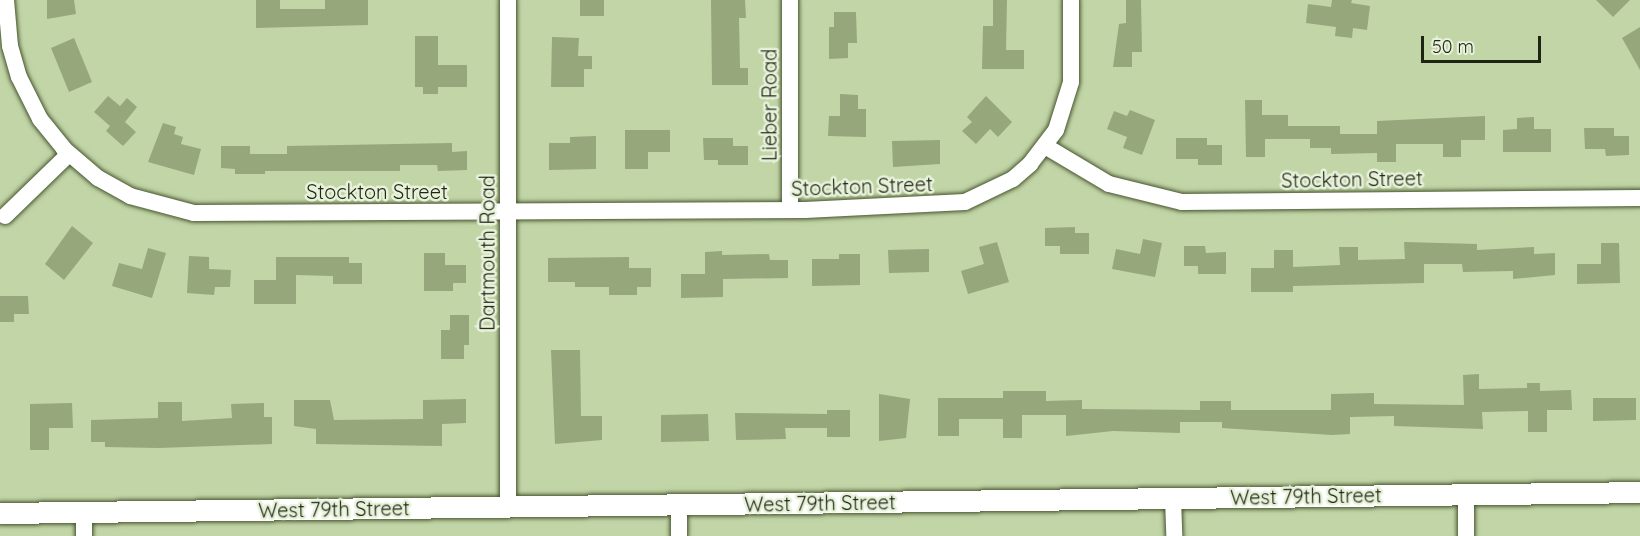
<!DOCTYPE html>
<style>
body{margin:0}
#map{position:relative;width:1640px;height:536px;overflow:hidden;background:#c2d5a7;font-family:Quicksand,sans-serif}
div>[style]{position:absolute}
.building>*{inset:0;background:#95a77b}
.roads{filter:drop-shadow(0 0 2px #47562e) drop-shadow(0 0 2px #47562e)}
.minor>*{height:16px;margin:-8px;padding:0 8px;transform-origin:8px;border-radius:8px;background:#fff}
.major>*{height:21px;margin:-10.5px;padding:0 10.5px;transform-origin:10.5px;border-radius:10.5px;background:#fff}
span{translate:-50% -50%;white-space:nowrap;text-align:center;line-height:1.15;-webkit-text-stroke:5px #e8f2db;paint-order:stroke}
.street-label{font-size:20px;color:#1e2514}
.scale{position:absolute;left:1421px;top:36px;width:120px;height:27px;box-sizing:border-box;border:3px solid #1e2514;border-top:0;padding-left:8px;font-size:18px;line-height:21px;white-space:nowrap;color:#1e2514;-webkit-text-stroke:4px #e8f2db;paint-order:stroke}
</style>
<div id="map">
<div class="building">
<div style="clip-path:polygon(47px 0,74px 0,76px 14px,47px 19px)"></div>
<div style="clip-path:polygon(256px 0,280px 0,280px 9px,325px 9px,325px 0,368px 0,368px 25px,256px 28px)"></div>
<div style="clip-path:polygon(580px 0,604px 0,604px 16px,580px 16px)"></div>
<div style="clip-path:polygon(711px 0,745px 0,746px 18px,739px 18px,740px 68px,748px 68px,748px 85px,712px 85px)"></div>
<div style="clip-path:polygon(993px 0,1007px 0,1006px 50px,1024px 50px,1024px 69px,982px 69px,983px 26px,993px 26px)"></div>
<div style="clip-path:polygon(1126px 0,1141px 0,1142px 52px,1132px 52px,1132px 67px,1113px 67px,1119px 24px,1126px 23px)"></div>
<div style="clip-path:polygon(1332px 0,1352px 0,1351px 3px,1370px 6px,1367px 30px,1353px 28px,1352px 38px,1335px 36px,1336px 27px,1306px 23px,1308px 4px,1331px 7px)"></div>
<div style="clip-path:polygon(1596px 0,1630px 0,1613px 17px)"></div>
<div style="clip-path:polygon(834px 12px,856px 12px,857px 43px,848px 43px,848px 58px,829px 59px,829px 27px,834px 27px)"></div>
<div style="clip-path:polygon(1640px 27px,1640px 70px,1622px 38px)"></div>
<div style="clip-path:polygon(415px 36px,438px 36px,438px 65px,467px 65px,467px 87px,438px 87px,438px 94px,423px 94px,423px 87px,415px 87px)"></div>
<div style="clip-path:polygon(552px 37px,579px 38px,578px 56px,592px 56px,592px 69px,584px 69px,584px 87px,551px 87px)"></div>
<div style="clip-path:polygon(74px 38px,92px 82px,69px 92px,51px 48px)"></div>
<div style="clip-path:polygon(840px 94px,858px 95px,858px 109px,866px 109px,866px 137px,828px 136px,829px 116px,840px 116px)"></div>
<div style="clip-path:polygon(108px 96px,120px 106px,127px 98px,137px 107px,125px 122px,136px 132px,123px 146px,106px 131px,110px 126px,94px 112px)"></div>
<div style="clip-path:polygon(986px 96px,1012px 122px,998px 137px,990px 129px,976px 144px,962px 131px,972px 122px,967px 117px)"></div>
<div style="clip-path:polygon(1245px 100px,1262px 100px,1262px 115px,1288px 115px,1288px 126px,1340px 126px,1340px 134px,1377px 134px,1377px 121px,1485px 116px,1485px 140px,1461px 140px,1461px 157px,1443px 157px,1443px 144px,1396px 144px,1396px 162px,1377px 162px,1377px 153px,1331px 154px,1331px 148px,1310px 148px,1310px 139px,1265px 139px,1265px 157px,1246px 157px)"></div>
<div style="clip-path:polygon(1130px 110px,1155px 120px,1142px 155px,1123px 148px,1127px 137px,1107px 129px,1114px 111px,1127px 116px)"></div>
<div style="clip-path:polygon(1534px 117px,1534px 129px,1551px 129px,1551px 152px,1503px 152px,1503px 130px,1517px 129px,1517px 118px)"></div>
<div style="clip-path:polygon(163px 123px,176px 127px,174px 134px,183px 137px,181px 144px,201px 149px,194px 175px,148px 162px)"></div>
<div style="clip-path:polygon(1584px 128px,1614px 128px,1614px 136px,1629px 136px,1629px 155px,1606px 156px,1605px 149px,1585px 149px)"></div>
<div style="clip-path:polygon(625px 130px,670px 130px,670px 152px,648px 152px,648px 169px,625px 169px)"></div>
<div style="clip-path:polygon(596px 136px,596px 169px,549px 170px,549px 143px,570px 143px,570px 137px)"></div>
<div style="clip-path:polygon(703px 138px,733px 138px,733px 146px,748px 146px,748px 165px,718px 165px,718px 160px,704px 160px)"></div>
<div style="clip-path:polygon(1176px 138px,1207px 138px,1207px 145px,1222px 145px,1222px 165px,1198px 165px,1198px 159px,1176px 159px)"></div>
<div style="clip-path:polygon(940px 140px,940px 164px,893px 167px,892px 141px)"></div>
<div style="clip-path:polygon(452px 143px,452px 152px,467px 151px,467px 170px,438px 171px,437px 165px,400px 165px,400px 171px,265px 171px,265px 174px,235px 174px,235px 169px,221px 168px,221px 146px,250px 146px,250px 154px,287px 154px,287px 146px)"></div>
<div style="clip-path:polygon(72px 226px,93px 243px,64px 280px,45px 264px)"></div>
<div style="clip-path:polygon(1075px 227px,1075px 233px,1089px 233px,1089px 254px,1060px 254px,1060px 246px,1045px 246px,1045px 228px)"></div>
<div style="clip-path:polygon(1143px 239px,1162px 243px,1155px 277px,1112px 269px,1116px 249px,1140px 254px)"></div>
<div style="clip-path:polygon(997px 242px,1009px 282px,968px 294px,961px 271px,984px 264px,979px 247px)"></div>
<div style="clip-path:polygon(1404px 242px,1477px 244px,1477px 250px,1534px 247px,1534px 254px,1555px 253px,1555px 275px,1513px 279px,1513px 271px,1463px 272px,1462px 264px,1424px 264px,1424px 283px,1293px 286px,1293px 292px,1251px 292px,1251px 268px,1274px 268px,1274px 250px,1293px 250px,1293px 267px,1340px 265px,1339px 247px,1358px 247px,1358px 260px,1405px 259px)"></div>
<div style="clip-path:polygon(1601px 243px,1619px 243px,1620px 283px,1577px 284px,1577px 264px,1601px 264px)"></div>
<div style="clip-path:polygon(1184px 246px,1205px 246px,1206px 253px,1226px 252px,1226px 274px,1198px 274px,1198px 266px,1184px 266px)"></div>
<div style="clip-path:polygon(148px 248px,166px 253px,152px 298px,112px 286px,119px 263px,142px 269px)"></div>
<div style="clip-path:polygon(929px 249px,929px 272px,889px 273px,888px 250px)"></div>
<div style="clip-path:polygon(722px 251px,722px 255px,769px 254px,770px 260px,788px 260px,788px 278px,723px 279px,723px 297px,681px 298px,681px 274px,705px 274px,705px 252px)"></div>
<div style="clip-path:polygon(424px 253px,445px 253px,445px 265px,466px 265px,466px 283px,453px 283px,453px 291px,424px 291px)"></div>
<div style="clip-path:polygon(839px 254px,860px 254px,860px 285px,812px 286px,812px 259px,839px 259px)"></div>
<div style="clip-path:polygon(189px 256px,209px 257px,209px 269px,231px 270px,230px 287px,215px 287px,214px 295px,187px 293px)"></div>
<div style="clip-path:polygon(276px 257px,349px 257px,349px 263px,362px 263px,362px 284px,333px 284px,333px 276px,296px 275px,296px 304px,254px 304px,254px 280px,276px 280px)"></div>
<div style="clip-path:polygon(629px 257px,629px 268px,651px 268px,651px 287px,637px 287px,637px 295px,609px 295px,609px 287px,575px 287px,575px 282px,548px 282px,548px 258px)"></div>
<div style="clip-path:polygon(0 296px,28px 296px,29px 314px,14px 314px,14px 322px,0 322px)"></div>
<div style="clip-path:polygon(450px 315px,469px 315px,469px 345px,464px 345px,464px 359px,441px 359px,441px 330px,450px 330px)"></div>
<div style="clip-path:polygon(551px 350px,580px 350px,581px 416px,602px 416px,602px 440px,555px 444px)"></div>
<div style="clip-path:polygon(1479px 374px,1479px 389px,1527px 388px,1527px 383px,1540px 383px,1540px 391px,1571px 390px,1572px 410px,1547px 410px,1547px 432px,1528px 432px,1528px 411px,1482px 412px,1483px 429px,1394px 426px,1394px 416px,1350px 417px,1350px 434px,1332px 435px,1222px 428px,1222px 422px,1180px 422px,1180px 433px,1113px 431px,1066px 436px,1066px 415px,1022px 415px,1022px 438px,1003px 438px,1003px 419px,959px 419px,959px 436px,938px 436px,938px 398px,1003px 398px,1003px 391px,1046px 391px,1046px 401px,1082px 400px,1082px 409px,1200px 410px,1200px 401px,1231px 401px,1231px 410px,1331px 410px,1331px 394px,1374px 393px,1374px 404px,1464px 405px,1463px 375px)"></div>
<div style="clip-path:polygon(879px 394px,910px 399px,906px 438px,879px 441px)"></div>
<div style="clip-path:polygon(1593px 398px,1636px 398px,1636px 420px,1593px 421px)"></div>
<div style="clip-path:polygon(466px 399px,466px 423px,442px 424px,442px 446px,316px 444px,316px 429px,294px 426px,294px 400px,330px 400px,334px 420px,423px 419px,423px 400px)"></div>
<div style="clip-path:polygon(158px 402px,182px 402px,182px 421px,232px 418px,231px 404px,264px 403px,264px 417px,272px 417px,272px 444px,159px 448px,105px 447px,105px 442px,91px 442px,91px 420px,158px 418px)"></div>
<div style="clip-path:polygon(72px 403px,73px 428px,49px 428px,49px 450px,30px 450px,30px 404px)"></div>
<div style="clip-path:polygon(827px 410px,850px 410px,850px 437px,827px 437px,827px 428px,785px 428px,786px 439px,736px 440px,735px 413px,827px 414px)"></div>
<div style="clip-path:polygon(708px 414px,709px 441px,661px 442px,661px 415px)"></div>
</div>
<div class="roads">
<div class="minor">
<div style="left:6px;top:0;width:46px;rotate:85deg"></div>
<div style="left:10px;top:46px;width:32px;rotate:74deg"></div>
<div style="left:19px;top:77px;width:47px;rotate:63.4deg"></div>
<div style="left:40px;top:119px;width:38px;rotate:51deg"></div>
<div style="left:64px;top:149px;width:45px;rotate:40.5deg"></div>
<div style="left:98px;top:178px;width:37px;rotate:29deg"></div>
<div style="left:130px;top:196px;width:66px;rotate:14.9deg"></div>
<div style="left:194px;top:213px;width:611px;rotate:-0.28deg"></div>
<div style="left:805px;top:210px;width:160px;rotate:-2.9deg"></div>
<div style="left:965px;top:202px;width:53px;rotate:-25.6deg"></div>
<div style="left:1013px;top:179px;width:23px;rotate:-41deg"></div>
<div style="left:1030px;top:164px;width:43px;rotate:-52.6deg"></div>
<div style="left:1056px;top:130px;width:50px;rotate:-72.6deg"></div>
<div style="left:1071px;top:82px;width:82px;rotate:-90deg"></div>
<div style="left:508px;top:0;width:506px;rotate:90deg"></div>
<div style="left:790px;top:0;width:209px;rotate:90deg"></div>
<div style="left:1045px;top:146px;width:74px;rotate:30.7deg"></div>
<div style="left:1109px;top:184px;width:75px;rotate:13.9deg"></div>
<div style="left:1182px;top:202px;width:458px;rotate:-0.5deg"></div>
<div style="left:5px;top:216px;width:89px;rotate:-44.1deg"></div>
<div style="left:1466px;top:495px;width:41px;rotate:90deg"></div>
<div style="left:1173px;top:498px;width:38px;rotate:88deg"></div>
<div style="left:679px;top:504px;width:32px;rotate:90deg"></div>
<div style="left:84px;top:536px;width:24px;rotate:-90deg"></div>
</div>
<div class="major">
<div style="left:0;top:513px;width:1640px;rotate:-0.73deg"></div>
</div>
</div>
<div class="street-label">
<span style="left:769px;top:105px;rotate:-90deg">Lieber Road</span>
<span style="left:1352px;top:179px;rotate:-1deg">Stockton Street</span>
<span style="left:862px;top:186px;rotate:-2deg">Stockton Street</span>
<span style="left:377px;top:191px">Stockton Street</span>
<span style="left:487px;top:253px;rotate:-90deg">Dartmouth Road</span>
<span style="left:1306px;top:496px;rotate:-1deg">West 79th Street</span>
<span style="left:820px;top:503px;rotate:-1deg">West 79th Street</span>
<span style="left:334px;top:509px;rotate:-1deg">West 79th Street</span>
</div>
<div class="scale">50 m</div>
</div>
